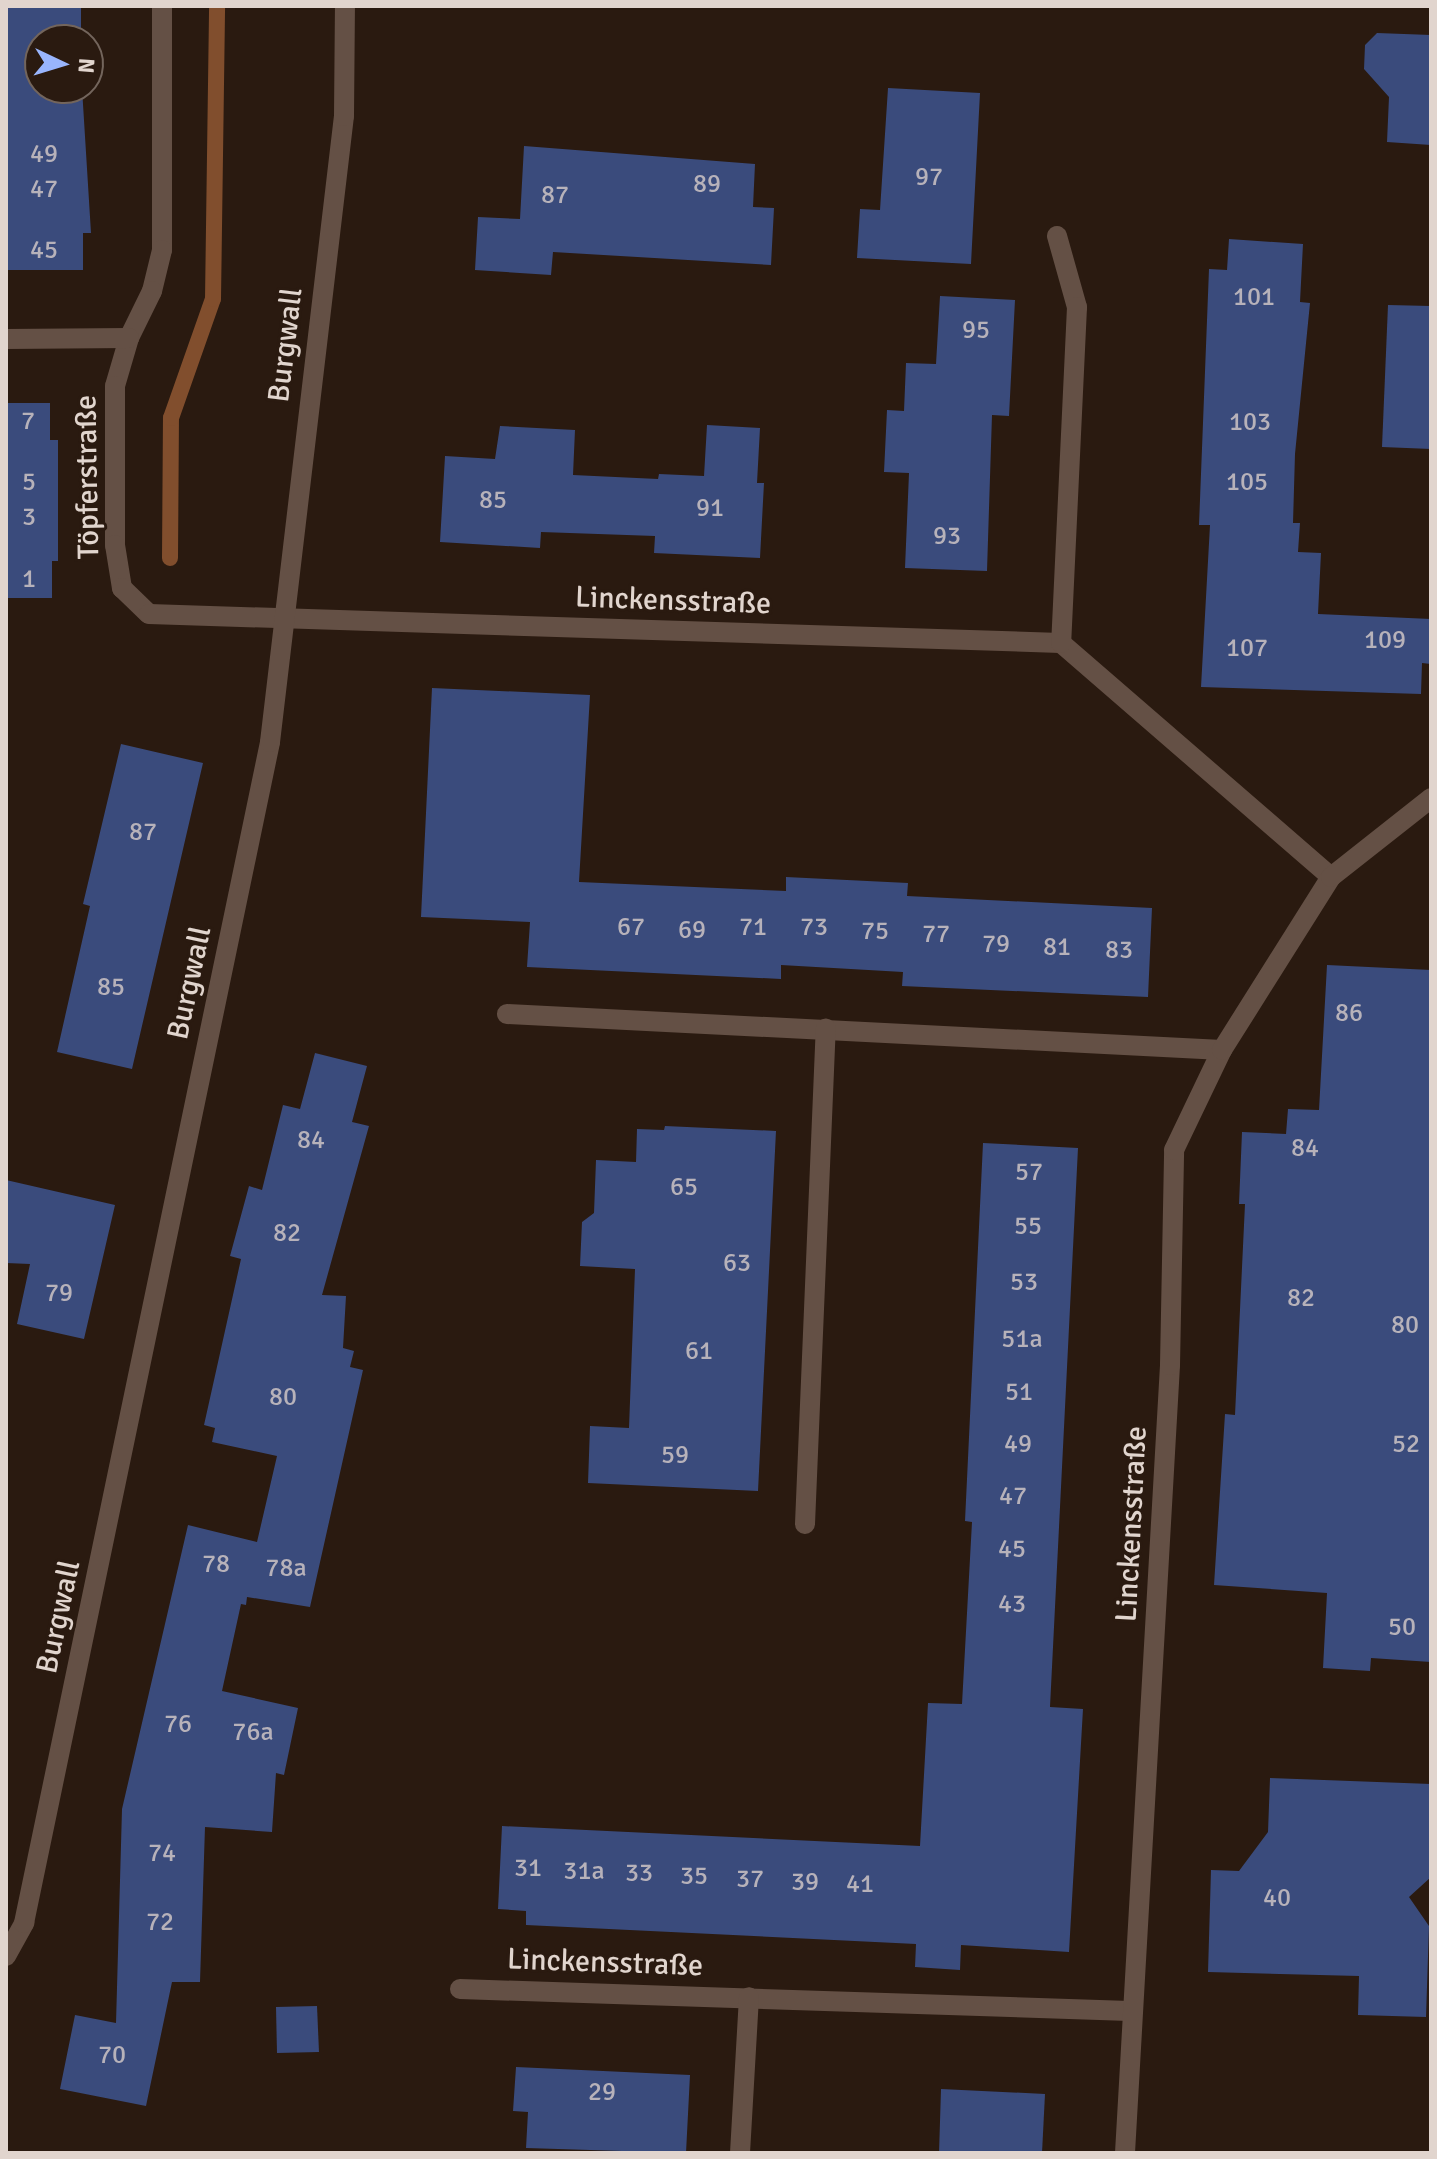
<!DOCTYPE html>
<meta charset="utf-8">
<style>
body{margin:0}
#map{position:relative;width:1437px;height:2159px;overflow:hidden;background:#2a1a10;font-family:Signika,sans-serif}
div>[style]{position:absolute}
.stream>*{height:16px;margin:-8px;padding:0 8px;transform-origin:8px;border-radius:8px;background:#814e2d}
.building>*{inset:0;background:#3a4b7c}
.minor>*{height:20px;margin:-10px;padding:0 10px;transform-origin:10px;border-radius:10px;background:#645045}
span{translate:-50% -50%;white-space:nowrap;text-align:center;line-height:1.15;-webkit-text-stroke:6px #2a1a10;paint-order:stroke}
.number-label{font-size:26px;color:#b7b2ba}
.number-label span{-webkit-text-stroke-width:0}
.street-label{font-size:30px;color:#e1d5ce}
.frame{position:absolute;inset:0;border:8px solid #e1d5ce;pointer-events:none}
.north{position:absolute;left:24px;top:24px;width:80px;height:80px;box-sizing:border-box;background:#2a1a10;border:2px solid #73655c;border-radius:50%;rotate:94deg;font-size:22px;font-weight:700;line-height:32px;text-align:center;color:#e1d5ce}
.north::after{content:'';display:block;margin:auto;width:28px;height:36px;background:#99b5fd;clip-path:polygon(50% 0,100% 100%,50% 72%,0 100%)}
</style>
<div id="map">
<div class="stream">
<div style="left:170px;top:558px;width:140px;rotate:-89.6deg"></div>
<div style="left:171px;top:418px;width:126px;rotate:-70.6deg"></div>
<div style="left:213px;top:299px;width:293px;rotate:-89.2deg"></div>
</div>
<div class="building">
<div style="clip-path:polygon(6px 6px,81px 6px,81px 40px,40px 40px,40px 88px,82px 88px,91px 233px,83px 233px,83px 270px,6px 270px)"></div>
<div style="clip-path:polygon(1377px 33px,1431px 35px,1431px 145px,1387px 142px,1389px 97px,1364px 69px,1365px 45px)"></div>
<div style="clip-path:polygon(888px 88px,980px 93px,971px 264px,857px 258px,860px 209px,880px 210px)"></div>
<div style="clip-path:polygon(524px 146px,755px 164px,753px 207px,774px 208px,771px 265px,553px 252px,551px 275px,475px 270px,478px 217px,520px 219px)"></div>
<div style="clip-path:polygon(1229px 239px,1303px 244px,1300px 302px,1310px 303px,1295px 454px,1293px 523px,1300px 523px,1298px 552px,1321px 553px,1318px 614px,1431px 619px,1431px 664px,1422px 663px,1421px 694px,1201px 687px,1210px 525px,1199px 525px,1209px 269px,1227px 270px)"></div>
<div style="clip-path:polygon(940px 296px,1015px 300px,1009px 416px,992px 415px,987px 571px,905px 568px,909px 473px,884px 472px,887px 410px,904px 411px,906px 363px,936px 364px)"></div>
<div style="clip-path:polygon(1388px 305px,1431px 306px,1431px 449px,1382px 447px)"></div>
<div style="clip-path:polygon(6px 403px,50px 403px,50px 440px,58px 440px,58px 561px,52px 561px,52px 598px,6px 598px)"></div>
<div style="clip-path:polygon(707px 425px,760px 428px,757px 483px,764px 483px,760px 558px,654px 553px,655px 536px,541px 532px,540px 548px,440px 542px,445px 456px,495px 459px,500px 426px,575px 430px,573px 475px,658px 479px,659px 474px,704px 476px)"></div>
<div style="clip-path:polygon(432px 688px,590px 695px,579px 882px,786px 891px,786px 877px,908px 883px,907px 896px,1152px 908px,1148px 997px,902px 986px,903px 972px,781px 965px,781px 979px,527px 967px,530px 922px,421px 917px)"></div>
<div style="clip-path:polygon(121px 744px,203px 763px,132px 1069px,57px 1052px,90px 906px,83px 904px)"></div>
<div style="clip-path:polygon(1327px 965px,1431px 970px,1431px 1662px,1371px 1658px,1370px 1671px,1323px 1668px,1327px 1593px,1214px 1585px,1225px 1414px,1235px 1415px,1245px 1204px,1239px 1204px,1242px 1132px,1286px 1134px,1288px 1109px,1319px 1110px)"></div>
<div style="clip-path:polygon(315px 1053px,367px 1066px,352px 1122px,369px 1126px,322px 1295px,346px 1296px,343px 1348px,354px 1351px,350px 1367px,363px 1370px,310px 1607px,247px 1597px,246px 1605px,241px 1604px,222px 1691px,298px 1708px,284px 1775px,276px 1773px,272px 1832px,205px 1827px,200px 1982px,172px 1982px,146px 2106px,60px 2089px,75px 2015px,116px 2023px,122px 1809px,188px 1525px,257px 1542px,277px 1456px,212px 1442px,215px 1428px,204px 1425px,241px 1259px,230px 1256px,249px 1186px,262px 1190px,283px 1105px,300px 1109px)"></div>
<div style="clip-path:polygon(665px 1126px,776px 1131px,758px 1491px,588px 1483px,590px 1426px,629px 1428px,635px 1269px,580px 1266px,582px 1222px,594px 1213px,596px 1160px,636px 1162px,637px 1129px,664px 1130px)"></div>
<div style="clip-path:polygon(983px 1143px,1078px 1148px,1050px 1707px,1083px 1709px,1069px 1952px,961px 1945px,960px 1970px,915px 1967px,916px 1944px,526px 1925px,526px 1911px,498px 1909px,502px 1826px,920px 1846px,928px 1703px,962px 1704px,972px 1522px,965px 1521px)"></div>
<div style="clip-path:polygon(6px 1180px,115px 1205px,84px 1339px,17px 1324px,30px 1264px,6px 1263px)"></div>
<div style="clip-path:polygon(1270px 1778px,1431px 1784px,1431px 1877px,1409px 1897px,1429px 1926px,1426px 2017px,1358px 2015px,1359px 1976px,1208px 1972px,1211px 1870px,1239px 1871px,1268px 1832px)"></div>
<div style="clip-path:polygon(317px 2006px,319px 2052px,277px 2053px,276px 2007px)"></div>
<div style="clip-path:polygon(516px 2067px,690px 2075px,686px 2153px,526px 2148px,528px 2112px,513px 2111px)"></div>
<div style="clip-path:polygon(941px 2089px,1045px 2094px,1042px 2153px,939px 2153px)"></div>
</div>
<div class="minor">
<div style="left:162px;top:6px;width:244px;rotate:90deg"></div>
<div style="left:162px;top:250px;width:42px;rotate:103.7deg"></div>
<div style="left:152px;top:291px;width:52px;rotate:116.1deg"></div>
<div style="left:129px;top:338px;width:50px;rotate:106.3deg"></div>
<div style="left:115px;top:386px;width:159px;rotate:90deg"></div>
<div style="left:115px;top:545px;width:44px;rotate:80.8deg"></div>
<div style="left:122px;top:588px;width:37px;rotate:44deg"></div>
<div style="left:149px;top:614px;width:912px;rotate:1.82deg"></div>
<div style="left:1061px;top:643px;width:357px;rotate:40.9deg"></div>
<div style="left:1057px;top:236px;width:74px;rotate:74.3deg"></div>
<div style="left:1077px;top:307px;width:336px;rotate:92.7deg"></div>
<div style="left:6px;top:339px;width:123px;rotate:-0.5deg"></div>
<div style="left:507px;top:1014px;width:716px;rotate:2.88deg"></div>
<div style="left:805px;top:1524px;width:496px;rotate:-87.6deg"></div>
<div style="left:6px;top:1956px;width:38px;rotate:-61deg"></div>
<div style="left:24px;top:1923px;width:1206px;rotate:-78.23deg"></div>
<div style="left:270px;top:742px;width:630px;rotate:-83.26deg"></div>
<div style="left:344px;top:116px;width:110px;rotate:-89.5deg"></div>
<div style="left:460px;top:1989px;width:670px;rotate:1.88deg"></div>
<div style="left:740px;top:2153px;width:156px;rotate:-86.7deg"></div>
<div style="left:1125px;top:2153px;width:789px;rotate:-86.73deg"></div>
<div style="left:1170px;top:1365px;width:215px;rotate:-88.9deg"></div>
<div style="left:1174px;top:1150px;width:111px;rotate:-64.4deg"></div>
<div style="left:1222px;top:1050px;width:204px;rotate:-57.8deg"></div>
<div style="left:1331px;top:877px;width:127px;rotate:-38.3deg"></div>
</div>
<div class="number-label">
<span style="left:44px;top:155px">49</span>
<span style="left:929px;top:178px">97</span>
<span style="left:707px;top:185px">89</span>
<span style="left:44px;top:190px">47</span>
<span style="left:555px;top:196px">87</span>
<span style="left:44px;top:251px">45</span>
<span style="left:1254px;top:298px">101</span>
<span style="left:976px;top:331px">95</span>
<span style="left:28px;top:422px">7</span>
<span style="left:1250px;top:423px">103</span>
<span style="left:29px;top:483px">5</span>
<span style="left:1247px;top:483px">105</span>
<span style="left:493px;top:501px">85</span>
<span style="left:710px;top:509px">91</span>
<span style="left:29px;top:518px">3</span>
<span style="left:947px;top:537px">93</span>
<span style="left:29px;top:580px">1</span>
<span style="left:1385px;top:641px">109</span>
<span style="left:1247px;top:649px">107</span>
<span style="left:143px;top:833px">87</span>
<span style="left:631px;top:928px">67</span>
<span style="left:753px;top:928px">71</span>
<span style="left:814px;top:928px">73</span>
<span style="left:692px;top:931px">69</span>
<span style="left:875px;top:932px">75</span>
<span style="left:936px;top:935px">77</span>
<span style="left:996px;top:945px">79</span>
<span style="left:1057px;top:948px">81</span>
<span style="left:1119px;top:951px">83</span>
<span style="left:111px;top:988px">85</span>
<span style="left:1349px;top:1014px">86</span>
<span style="left:311px;top:1141px">84</span>
<span style="left:1305px;top:1149px">84</span>
<span style="left:1029px;top:1173px">57</span>
<span style="left:684px;top:1188px">65</span>
<span style="left:1028px;top:1227px">55</span>
<span style="left:287px;top:1234px">82</span>
<span style="left:737px;top:1264px">63</span>
<span style="left:1024px;top:1283px">53</span>
<span style="left:59px;top:1294px">79</span>
<span style="left:1301px;top:1299px">82</span>
<span style="left:1405px;top:1326px">80</span>
<span style="left:1022px;top:1340px">51a</span>
<span style="left:699px;top:1352px">61</span>
<span style="left:1019px;top:1393px">51</span>
<span style="left:283px;top:1398px">80</span>
<span style="left:1018px;top:1445px">49</span>
<span style="left:1406px;top:1445px">52</span>
<span style="left:675px;top:1456px">59</span>
<span style="left:1013px;top:1497px">47</span>
<span style="left:1012px;top:1550px">45</span>
<span style="left:216px;top:1565px">78</span>
<span style="left:286px;top:1569px">78a</span>
<span style="left:1012px;top:1605px">43</span>
<span style="left:1402px;top:1628px">50</span>
<span style="left:178px;top:1725px">76</span>
<span style="left:253px;top:1733px">76a</span>
<span style="left:162px;top:1854px">74</span>
<span style="left:528px;top:1869px">31</span>
<span style="left:584px;top:1872px">31a</span>
<span style="left:639px;top:1874px">33</span>
<span style="left:694px;top:1877px">35</span>
<span style="left:750px;top:1880px">37</span>
<span style="left:805px;top:1883px">39</span>
<span style="left:860px;top:1885px">41</span>
<span style="left:1277px;top:1899px">40</span>
<span style="left:160px;top:1923px">72</span>
<span style="left:112px;top:2056px">70</span>
<span style="left:602px;top:2093px">29</span>
</div>
<div class="street-label">
<span style="left:286px;top:345px;rotate:-83deg">Burgwall</span>
<span style="left:88px;top:477px;rotate:-91deg">Töpferstraße</span>
<span style="left:673px;top:601px;rotate:2deg">Linckensstraße</span>
<span style="left:190px;top:983px;rotate:-78deg">Burgwall</span>
<span style="left:1132px;top:1524px;rotate:-87deg">Linckensstraße</span>
<span style="left:59px;top:1617px;rotate:-78deg">Burgwall</span>
<span style="left:605px;top:1963px;rotate:2deg">Linckensstraße</span>
</div>
<div class="frame"></div>
<div class="north">N</div>
</div>
